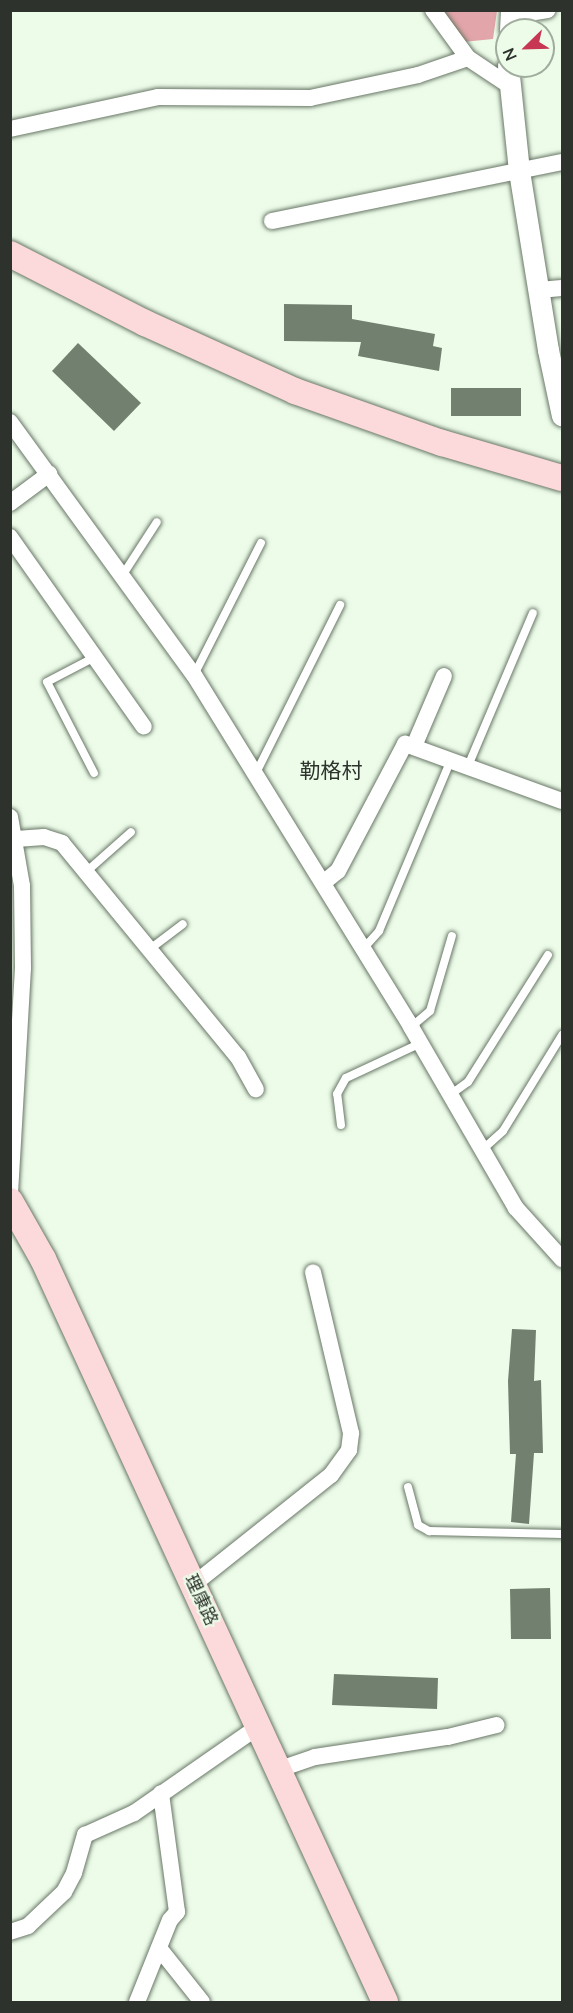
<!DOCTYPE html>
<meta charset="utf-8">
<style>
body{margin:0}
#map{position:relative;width:573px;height:2013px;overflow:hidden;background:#ecfce9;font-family:"Nunito Sans","Noto Sans SC",sans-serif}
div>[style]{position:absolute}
.forest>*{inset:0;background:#e2a5a9}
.building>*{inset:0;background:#72816f}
.roads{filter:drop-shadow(0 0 2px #697766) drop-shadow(0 0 2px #697766)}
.service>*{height:8px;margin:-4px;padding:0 4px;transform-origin:4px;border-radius:4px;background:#fff}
.minor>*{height:16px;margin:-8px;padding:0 8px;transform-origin:8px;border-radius:8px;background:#fff}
.tertiary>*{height:21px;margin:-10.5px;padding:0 10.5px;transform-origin:10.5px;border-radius:10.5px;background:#fff}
.primary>*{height:26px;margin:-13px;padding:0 13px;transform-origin:13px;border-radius:13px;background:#fcdadc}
span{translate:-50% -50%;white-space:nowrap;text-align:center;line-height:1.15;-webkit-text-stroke:4.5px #ecfce9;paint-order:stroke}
.street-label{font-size:18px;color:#2d332c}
.quarter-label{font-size:21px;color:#2d332c}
.frame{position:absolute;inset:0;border:12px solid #2d332c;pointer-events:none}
.north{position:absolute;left:495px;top:18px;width:60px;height:60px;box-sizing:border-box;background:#ecfce9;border:2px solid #a0ac9d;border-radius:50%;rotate:247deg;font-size:16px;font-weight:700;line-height:24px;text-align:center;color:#2d332c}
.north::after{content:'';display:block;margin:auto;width:21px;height:27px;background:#c73754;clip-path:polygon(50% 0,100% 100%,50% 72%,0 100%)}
</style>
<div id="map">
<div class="forest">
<div style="clip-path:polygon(442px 11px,497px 11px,493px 39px,463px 42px)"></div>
</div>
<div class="building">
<div style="clip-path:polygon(284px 304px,352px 305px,352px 319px,435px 334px,433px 346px,442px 348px,439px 371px,358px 356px,361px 342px,284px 341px)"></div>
<div style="clip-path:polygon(78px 343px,141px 403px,114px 431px,52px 371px)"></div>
<div style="clip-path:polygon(451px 388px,521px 388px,521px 416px,451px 416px)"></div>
<div style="clip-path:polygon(512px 1329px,536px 1330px,534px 1381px,541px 1380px,543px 1453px,534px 1453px,529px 1524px,511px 1522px,516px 1454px,510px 1454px,508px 1381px)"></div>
<div style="clip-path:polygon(550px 1588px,551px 1639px,511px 1639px,510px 1589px)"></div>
<div style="clip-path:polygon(334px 1674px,438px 1678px,437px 1709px,332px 1705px)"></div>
</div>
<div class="roads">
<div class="service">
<div style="left:122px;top:576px;width:64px;rotate:-57.1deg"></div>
<div style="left:194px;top:675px;width:148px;rotate:-63.1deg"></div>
<div style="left:468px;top:766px;width:166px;rotate:-67deg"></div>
<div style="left:94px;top:773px;width:102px;rotate:-117.3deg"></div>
<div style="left:47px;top:682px;width:54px;rotate:-27.5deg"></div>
<div style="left:256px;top:773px;width:188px;rotate:-63.4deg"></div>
<div style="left:86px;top:872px;width:60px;rotate:-41.6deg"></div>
<div style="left:150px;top:949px;width:41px;rotate:-37.1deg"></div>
<div style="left:363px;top:949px;width:24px;rotate:-48deg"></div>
<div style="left:379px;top:931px;width:186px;rotate:-67.2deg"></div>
<div style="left:411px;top:1027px;width:25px;rotate:-40deg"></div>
<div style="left:430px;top:1011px;width:78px;rotate:-73.7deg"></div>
<div style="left:450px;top:1095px;width:22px;rotate:-36deg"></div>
<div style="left:468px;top:1082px;width:150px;rotate:-57.8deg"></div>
<div style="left:341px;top:1125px;width:31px;rotate:-97deg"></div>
<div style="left:337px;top:1094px;width:18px;rotate:-61deg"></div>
<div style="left:346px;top:1078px;width:83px;rotate:-25deg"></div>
<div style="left:482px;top:1150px;width:28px;rotate:-42deg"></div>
<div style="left:503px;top:1131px;width:113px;rotate:-58.4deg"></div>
<div style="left:408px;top:1487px;width:39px;rotate:75deg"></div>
<div style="left:418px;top:1525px;width:13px;rotate:29deg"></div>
<div style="left:429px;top:1531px;width:133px;rotate:1.3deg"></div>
</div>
<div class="minor">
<div style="left:433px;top:10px;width:59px;rotate:53.9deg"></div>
<div style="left:468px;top:58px;width:47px;rotate:33.7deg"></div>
<div style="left:510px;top:16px;width:38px;rotate:-9deg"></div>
<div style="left:10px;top:129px;width:151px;rotate:-12.2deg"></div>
<div style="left:158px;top:97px;width:152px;rotate:0.4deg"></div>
<div style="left:310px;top:98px;width:110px;rotate:-12deg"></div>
<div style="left:418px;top:75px;width:53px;rotate:-18.8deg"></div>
<div style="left:272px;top:221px;width:296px;rotate:-11.5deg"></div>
<div style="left:539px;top:290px;width:23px;rotate:-5deg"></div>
<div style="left:10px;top:422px;width:313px;rotate:54deg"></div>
<div style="left:194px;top:675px;width:414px;rotate:58.3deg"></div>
<div style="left:411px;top:1027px;width:209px;rotate:59.9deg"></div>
<div style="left:516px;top:1208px;width:69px;rotate:48deg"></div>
<div style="left:10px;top:503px;width:49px;rotate:-36.6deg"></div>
<div style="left:10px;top:537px;width:232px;rotate:54.8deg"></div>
<div style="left:414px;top:746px;width:76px;rotate:-66.8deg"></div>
<div style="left:10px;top:817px;width:70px;rotate:80.1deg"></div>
<div style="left:22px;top:886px;width:82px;rotate:89.3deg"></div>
<div style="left:23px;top:968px;width:223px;rotate:93.3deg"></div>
<div style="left:16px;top:839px;width:28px;rotate:-4deg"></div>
<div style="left:44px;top:837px;width:19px;rotate:18deg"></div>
<div style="left:62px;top:843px;width:277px;rotate:50.6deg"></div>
<div style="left:238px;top:1057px;width:37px;rotate:61deg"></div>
<div style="left:323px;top:883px;width:19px;rotate:-39deg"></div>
<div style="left:338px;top:871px;width:144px;rotate:-62.2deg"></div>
<div style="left:405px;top:744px;width:167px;rotate:20deg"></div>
<div style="left:194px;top:1584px;width:175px;rotate:-38.5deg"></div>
<div style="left:331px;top:1475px;width:31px;rotate:-54deg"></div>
<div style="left:349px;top:1450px;width:17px;rotate:-83deg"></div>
<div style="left:351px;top:1433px;width:165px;rotate:-103.3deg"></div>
<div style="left:280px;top:1769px;width:37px;rotate:-19deg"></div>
<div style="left:315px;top:1757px;width:134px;rotate:-8.6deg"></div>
<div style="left:448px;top:1737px;width:50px;rotate:-13.8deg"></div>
<div style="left:10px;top:1932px;width:19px;rotate:-18deg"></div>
<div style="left:28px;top:1926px;width:50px;rotate:-43.4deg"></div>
<div style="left:64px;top:1892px;width:21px;rotate:-62deg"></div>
<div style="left:74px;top:1873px;width:40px;rotate:-74deg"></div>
<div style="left:85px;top:1835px;width:54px;rotate:-24.2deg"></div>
<div style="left:134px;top:1813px;width:152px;rotate:-34.8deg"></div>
<div style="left:159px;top:1948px;width:69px;rotate:51.5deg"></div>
<div style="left:137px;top:2002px;width:88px;rotate:-68.1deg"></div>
<div style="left:170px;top:1920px;width:11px;rotate:-49deg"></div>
<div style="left:177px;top:1912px;width:120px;rotate:-97.7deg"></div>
</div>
<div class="tertiary">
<div style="left:510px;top:30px;width:20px;rotate:-87deg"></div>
<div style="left:508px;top:66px;width:106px;rotate:84deg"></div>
<div style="left:519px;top:171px;width:181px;rotate:80.8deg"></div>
<div style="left:548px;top:350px;width:67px;rotate:78deg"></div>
</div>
<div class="primary">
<div style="left:10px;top:254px;width:152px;rotate:27.1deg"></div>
<div style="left:145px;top:323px;width:165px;rotate:24.4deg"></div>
<div style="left:295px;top:391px;width:156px;rotate:19.5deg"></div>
<div style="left:442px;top:443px;width:125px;rotate:16.3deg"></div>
<div style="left:10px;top:1201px;width:67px;rotate:60.4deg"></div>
<div style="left:43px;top:1259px;width:818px;rotate:65.28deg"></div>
</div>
</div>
<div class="street-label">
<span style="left:201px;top:1600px;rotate:65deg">理康路</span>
</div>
<div class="quarter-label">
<span style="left:331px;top:771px">勒格村</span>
</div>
<div class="frame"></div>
<div class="north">N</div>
</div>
